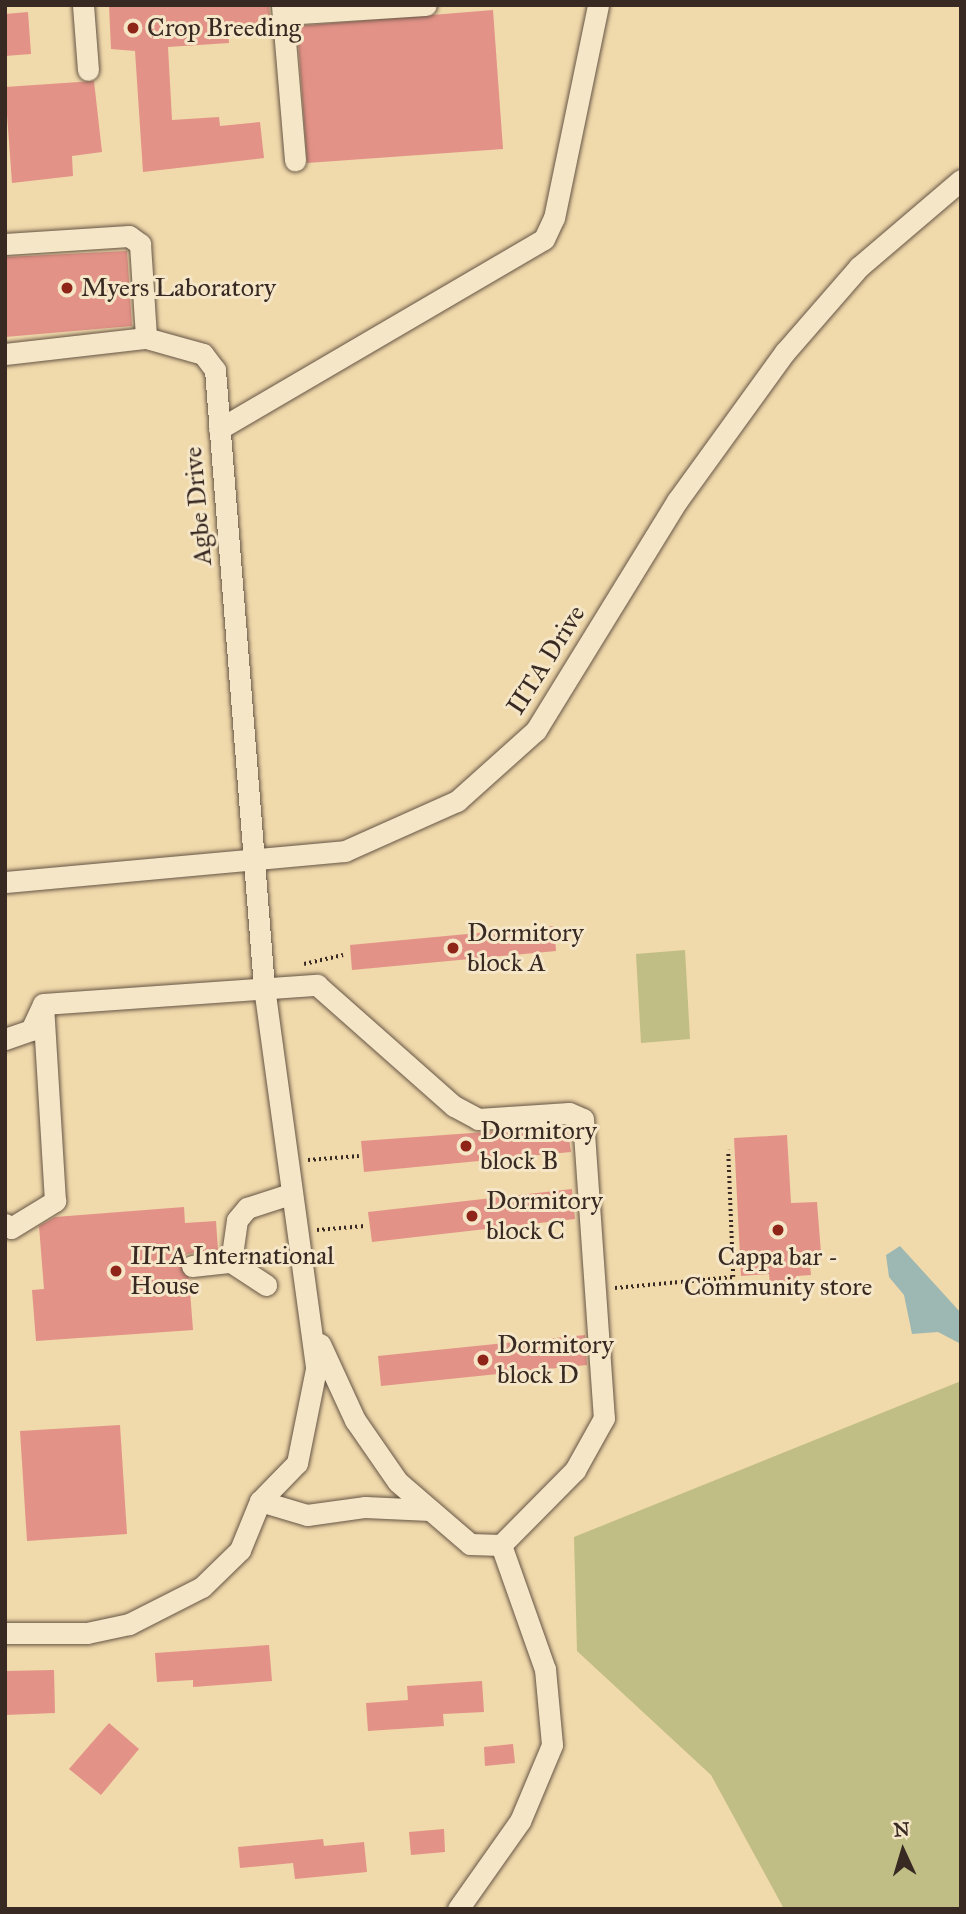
<!DOCTYPE html>
<style>
body{margin:0}
#map{position:relative;width:966px;height:1914px;overflow:hidden;background:#f0d9ab;font-family:"IM FELL Great Primer",serif}
div>[style]{position:absolute}
.green>*{inset:0;background:#c0be84}
.water>*{inset:0;background:#9db8b3}
.building>*{inset:0;background:#e39287}
.path>*{height:3.5px;margin-top:-1.75px;transform-origin:0;background:repeating-linear-gradient(90deg,#382923 0 2px,transparent 0 5.5px)}
.roads{filter:drop-shadow(0 0 2px #665545) drop-shadow(0 0 2px #665545)}
.minor>*{height:21px;margin:-10.5px;padding:0 10.5px;transform-origin:10.5px;border-radius:10.5px;background:#f5e6c8}
.dots>*{width:19px;height:19px;translate:-50% -50%;box-sizing:border-box;border:4px solid #f5e6c8;border-radius:50%}
span{translate:-50% -50%;white-space:nowrap;text-align:center;line-height:1.15;-webkit-text-stroke:6px #f5e6c8;paint-order:stroke}
.poi-label{font-size:26px;color:#382923}
.left{translate:0 -50%;text-align:left}
.street-label{font-size:26px;color:#382923}
.frame{position:absolute;inset:0;border:7px solid #382923;pointer-events:none}
.north{position:absolute;left:868px;top:1816px;width:70px;height:70px;-webkit-text-stroke:5px #f5e6c8;paint-order:stroke;rotate:356deg;font-size:19px;font-weight:700;line-height:28px;text-align:center;color:#382923}
.north::after{content:'';display:block;margin:auto;width:24px;height:32px;background:#382923;clip-path:polygon(50% 0,100% 100%,50% 72%,0 100%)}
</style>
<div id="map">
<div class="green">
<div style="clip-path:polygon(685px 950px,690px 1039px,641px 1043px,636px 954px)"></div>
<div style="clip-path:polygon(961px 1381px,961px 1909px,784px 1909px,711px 1775px,577px 1651px,574px 1537px)"></div>
</div>
<div class="water">
<div style="clip-path:polygon(900px 1246px,961px 1313px,961px 1344px,938px 1332px,912px 1334px,904px 1295px,889px 1277px,886px 1255px)"></div>
</div>
<div class="building">
<div style="clip-path:polygon(109px 5px,269px 5px,271px 28px,228px 30px,229px 43px,168px 47px,172px 120px,219px 117px,220px 126px,260px 122px,264px 158px,143px 172px,135px 51px,111px 49px)"></div>
<div style="clip-path:polygon(493px 10px,503px 149px,307px 163px,297px 26px)"></div>
<div style="clip-path:polygon(28px 12px,31px 54px,5px 56px,5px 14px)"></div>
<div style="clip-path:polygon(94px 81px,102px 152px,72px 156px,73px 176px,12px 183px,5px 87px)"></div>
<div style="clip-path:polygon(127px 251px,132px 326px,5px 337px,5px 257px)"></div>
<div style="clip-path:polygon(554px 926px,556px 951px,352px 970px,350px 945px)"></div>
<div style="clip-path:polygon(567px 1126px,571px 1152px,364px 1172px,361px 1141px)"></div>
<div style="clip-path:polygon(787px 1135px,791px 1203px,817px 1202px,821px 1253px,809px 1254px,811px 1275px,796px 1276px,798px 1292px,771px 1294px,769px 1274px,741px 1276px,734px 1138px)"></div>
<div style="clip-path:polygon(572px 1189px,575px 1219px,372px 1242px,368px 1212px)"></div>
<div style="clip-path:polygon(184px 1207px,185px 1223px,216px 1221px,218px 1250px,187px 1254px,180px 1261px,189px 1278px,193px 1330px,36px 1341px,32px 1290px,44px 1289px,39px 1226px,55px 1217px)"></div>
<div style="clip-path:polygon(585px 1335px,587px 1365px,381px 1386px,378px 1356px)"></div>
<div style="clip-path:polygon(120px 1425px,127px 1534px,27px 1541px,20px 1431px)"></div>
<div style="clip-path:polygon(269px 1645px,272px 1681px,193px 1687px,193px 1680px,157px 1682px,155px 1653px)"></div>
<div style="clip-path:polygon(54px 1670px,55px 1713px,5px 1715px,5px 1671px)"></div>
<div style="clip-path:polygon(482px 1681px,484px 1712px,443px 1714px,444px 1726px,368px 1731px,366px 1703px,408px 1700px,407px 1686px)"></div>
<div style="clip-path:polygon(109px 1723px,139px 1749px,101px 1795px,69px 1769px)"></div>
<div style="clip-path:polygon(513px 1744px,515px 1763px,485px 1766px,484px 1747px)"></div>
<div style="clip-path:polygon(444px 1829px,445px 1852px,411px 1855px,409px 1832px)"></div>
<div style="clip-path:polygon(323px 1839px,324px 1846px,364px 1842px,367px 1872px,295px 1879px,293px 1863px,240px 1868px,238px 1847px)"></div>
</div>
<div class="path">
<div style="left:304px;top:964px;width:40px;rotate:-13deg"></div>
<div style="left:308px;top:1160px;width:51px;rotate:-4.5deg"></div>
<div style="left:317px;top:1230px;width:48px;rotate:-4.8deg"></div>
<div style="left:615px;top:1288px;width:119px;rotate:-5.3deg"></div>
<div style="left:733px;top:1277px;width:127px;rotate:-92.3deg"></div>
</div>
<div class="roads">
<div class="minor">
<div style="left:83px;top:5px;width:65px;rotate:85.6deg"></div>
<div style="left:282px;top:5px;width:156px;rotate:85.2deg"></div>
<div style="left:283px;top:14px;width:143px;rotate:-3.6deg"></div>
<div style="left:5px;top:244px;width:124px;rotate:-3.7deg"></div>
<div style="left:129px;top:236px;width:14px;rotate:36deg"></div>
<div style="left:140px;top:244px;width:94px;rotate:86.3deg"></div>
<div style="left:5px;top:354px;width:142px;rotate:-6.5deg"></div>
<div style="left:146px;top:338px;width:59px;rotate:15.7deg"></div>
<div style="left:203px;top:354px;width:20px;rotate:53deg"></div>
<div style="left:215px;top:370px;width:619px;rotate:85.46deg"></div>
<div style="left:264px;top:987px;width:386px;rotate:82.2deg"></div>
<div style="left:316px;top:1369px;width:96px;rotate:101.4deg"></div>
<div style="left:297px;top:1463px;width:53px;rotate:134.2deg"></div>
<div style="left:260px;top:1501px;width:53px;rotate:112.2deg"></div>
<div style="left:240px;top:1550px;width:53px;rotate:135.8deg"></div>
<div style="left:202px;top:1587px;width:82px;rotate:153.1deg"></div>
<div style="left:129px;top:1624px;width:43px;rotate:167.9deg"></div>
<div style="left:87px;top:1633px;width:82px;rotate:180deg"></div>
<div style="left:219px;top:429px;width:376px;rotate:-30.3deg"></div>
<div style="left:544px;top:239px;width:23px;rotate:-65deg"></div>
<div style="left:554px;top:218px;width:217px;rotate:-78.3deg"></div>
<div style="left:5px;top:882px;width:341px;rotate:-5.2deg"></div>
<div style="left:345px;top:851px;width:123px;rotate:-24.1deg"></div>
<div style="left:457px;top:801px;width:106px;rotate:-41.9deg"></div>
<div style="left:536px;top:730px;width:269px;rotate:-58.4deg"></div>
<div style="left:677px;top:501px;width:184px;rotate:-54.1deg"></div>
<div style="left:785px;top:352px;width:113px;rotate:-49deg"></div>
<div style="left:859px;top:267px;width:134px;rotate:-40.5deg"></div>
<div style="left:43px;top:1004px;width:275px;rotate:-4deg"></div>
<div style="left:317px;top:985px;width:183px;rotate:41.5deg"></div>
<div style="left:454px;top:1106px;width:27px;rotate:28deg"></div>
<div style="left:478px;top:1119px;width:91px;rotate:-3.8deg"></div>
<div style="left:569px;top:1113px;width:15px;rotate:23deg"></div>
<div style="left:583px;top:1119px;width:300px;rotate:86deg"></div>
<div style="left:604px;top:1418px;width:60px;rotate:119.1deg"></div>
<div style="left:575px;top:1470px;width:105px;rotate:134.6deg"></div>
<div style="left:5px;top:1039px;width:28px;rotate:-19deg"></div>
<div style="left:31px;top:1030px;width:26px;rotate:-65deg"></div>
<div style="left:5px;top:1224px;width:7px;rotate:34deg"></div>
<div style="left:11px;top:1228px;width:52px;rotate:-31.5deg"></div>
<div style="left:55px;top:1201px;width:197px;rotate:-93.5deg"></div>
<div style="left:231px;top:1262px;width:42px;rotate:33.3deg"></div>
<div style="left:192px;top:1266px;width:39px;rotate:-6deg"></div>
<div style="left:231px;top:1262px;width:42px;rotate:-81.9deg"></div>
<div style="left:237px;top:1220px;width:16px;rotate:-50deg"></div>
<div style="left:247px;top:1208px;width:42px;rotate:-18deg"></div>
<div style="left:320px;top:1344px;width:84px;rotate:65.3deg"></div>
<div style="left:355px;top:1420px;width:75px;rotate:55.3deg"></div>
<div style="left:398px;top:1482px;width:95px;rotate:40.7deg"></div>
<div style="left:470px;top:1544px;width:31px;rotate:2deg"></div>
<div style="left:501px;top:1545px;width:132px;rotate:70.5deg"></div>
<div style="left:545px;top:1669px;width:76px;rotate:84.7deg"></div>
<div style="left:552px;top:1745px;width:82px;rotate:112.8deg"></div>
<div style="left:520px;top:1821px;width:108px;rotate:125.2deg"></div>
<div style="left:260px;top:1501px;width:49px;rotate:16.6deg"></div>
<div style="left:307px;top:1515px;width:59px;rotate:-7.9deg"></div>
<div style="left:365px;top:1507px;width:65px;rotate:2.6deg"></div>
</div>
</div>
<div class="dots">
<div style="left:133px;top:28px;background:#8f2418"></div>
<div style="left:67px;top:288px;background:#8f2418"></div>
<div style="left:453px;top:948px;background:#8f2418"></div>
<div style="left:466px;top:1146px;background:#8f2418"></div>
<div style="left:472px;top:1216px;background:#8f2418"></div>
<div style="left:778px;top:1230px;background:#8f2418"></div>
<div style="left:116px;top:1271px;background:#8f2418"></div>
<div style="left:483px;top:1360px;background:#8f2418"></div>
</div>
<div class="poi-label">
<span class="left" style="left:147px;top:28px">Crop Breeding</span>
<span class="left" style="left:81px;top:288px">Myers Laboratory</span>
<span class="left" style="left:467px;top:948px">Dormitory<br>block A</span>
<span class="left" style="left:480px;top:1146px">Dormitory<br>block B</span>
<span class="left" style="left:486px;top:1216px">Dormitory<br>block C</span>
<span class="left" style="left:130px;top:1271px">IITA International<br>House</span>
<span style="left:778px;top:1272px">Cappa bar -<br>Community store</span>
<span class="left" style="left:497px;top:1360px">Dormitory<br>block D</span>
</div>
<div class="street-label">
<span style="left:198px;top:506px;rotate:-95deg">Agbe Drive</span>
<span style="left:546px;top:660px;rotate:-58deg">IITA Drive</span>
</div>
<div class="frame"></div>
<div class="north">N</div>
</div>
